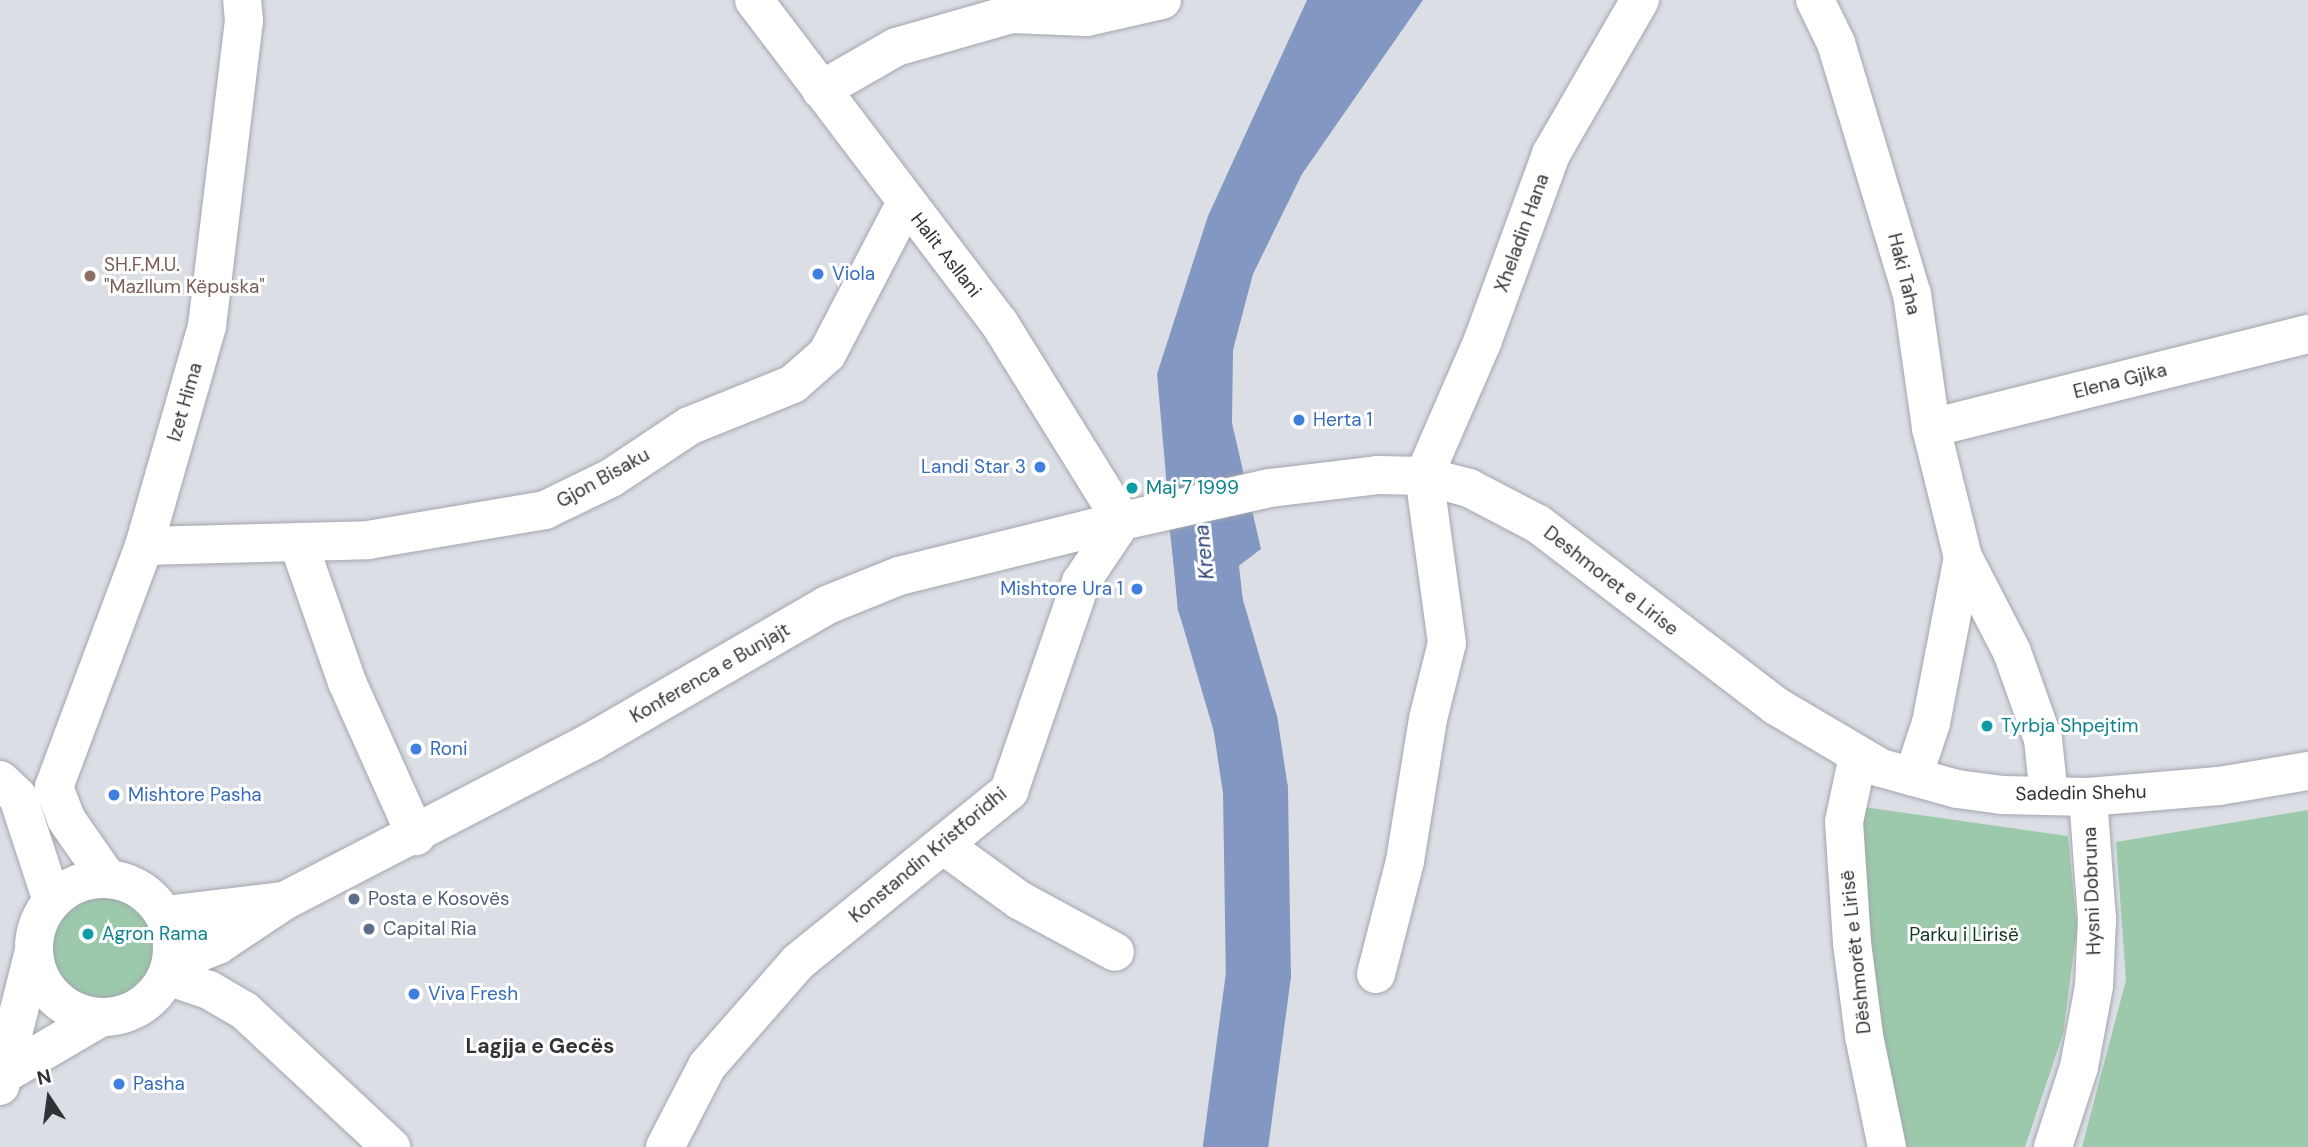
<!DOCTYPE html>
<meta charset="utf-8">
<style>
body{margin:0}
#map{position:relative;width:2308px;height:1147px;overflow:hidden;background:#dbdee5;font-family:"DM Sans",sans-serif}
div>[style]{position:absolute}
.green>*{inset:0;background:#9cc9ab}
.round{border-radius:50%}
.water>*{inset:0;background:#8297c2}
.river>*{height:65px;margin:-32.5px;padding:0 32.5px;transform-origin:32.5px;border-radius:32.5px;background:#8297c2}
.roads{filter:drop-shadow(0 0 2px #a3a6ad) drop-shadow(0 0 2px #a3a6ad)}
.minor>*{height:38px;margin:-19px;padding:0 19px;transform-origin:19px;border-radius:19px;background:#fff}
.minor>.ring{margin:-19px;padding:0;box-sizing:content-box;background:none;border:38px solid #fff;border-radius:50%}
.dots>*{width:19px;height:19px;translate:-50% -50%;box-sizing:border-box;border:4px solid #fff;border-radius:50%}
span{translate:-50% -50%;white-space:nowrap;text-align:center;line-height:1.15;-webkit-text-stroke:6px #fff;paint-order:stroke}
.street-label{font-size:19px;color:#313235}
.education-label{font-size:19px;color:#785e54}
.left{translate:0 -50%;text-align:left}
.shop-label{font-size:19px;color:#366cbe}
.right{translate:-100% -50%;text-align:right}
.culture-label{font-size:19px;color:#0d838f}
.service-label{font-size:19px;color:#4e5e75}
.park-label{font-size:19px;color:#0f3621}
.water-label{font-size:21px;color:#2c437b;font-style:italic}
.neighbourhood-label{font-size:21px;color:#313235;font-weight:700}
.north{position:absolute;left:14px;top:1063px;width:70px;height:70px;-webkit-text-stroke:5px #fff;paint-order:stroke;rotate:347deg;font-size:19px;font-weight:700;line-height:28px;text-align:center;color:#313235}
.north::after{content:'';display:block;margin:auto;width:24px;height:32px;background:#313235;clip-path:polygon(50% 0,100% 100%,50% 72%,0 100%)}
</style>
<div id="map">
<div class="green">
<div style="clip-path:polygon(1842px 804px,2068px 836px,2077px 928px,2063px 1034px,2025px 1147px,1901px 1147px)"></div>
<div style="clip-path:polygon(2308px 810px,2308px 1147px,2082px 1147px,2126px 980px,2116px 842px)"></div>
<div class="round" style="left:52px;top:895px;width:106px;height:106px"></div>
</div>
<div class="water">
<div style="clip-path:polygon(1307px 0,1423px 0,1302px 174px,1253px 274px,1233px 350px,1232px 423px,1261px 549px,1178px 612px,1157px 374px,1208px 216px)"></div>
</div>
<div class="river">
<div style="left:1199px;top:502px;width:103px;rotate:83.8deg"></div>
<div style="left:1210px;top:604px;width:125px;rotate:73.7deg"></div>
<div style="left:1245px;top:724px;width:67px;rotate:81.4deg"></div>
<div style="left:1255px;top:790px;width:184px;rotate:89.1deg"></div>
<div style="left:1258px;top:974px;width:175px;rotate:97.6deg"></div>
</div>
<div class="roads">
<div class="minor">
<div style="left:1815px;top:0;width:48px;rotate:64deg"></div>
<div style="left:1836px;top:43px;width:262px;rotate:73.2deg"></div>
<div style="left:1912px;top:294px;width:135px;rotate:81.9deg"></div>
<div style="left:1931px;top:428px;width:133px;rotate:76.1deg"></div>
<div style="left:1963px;top:557px;width:107px;rotate:62.7deg"></div>
<div style="left:2012px;top:652px;width:92px;rotate:70.4deg"></div>
<div style="left:2043px;top:739px;width:57px;rotate:84deg"></div>
<div style="left:821px;top:90px;width:86px;rotate:-29.8deg"></div>
<div style="left:896px;top:47px;width:121px;rotate:-15.9deg"></div>
<div style="left:1012px;top:14px;width:75px;rotate:2.3deg"></div>
<div style="left:1087px;top:17px;width:77px;rotate:-12.8deg"></div>
<div style="left:1931px;top:428px;width:389px;rotate:-14deg"></div>
<div style="left:1424px;top:476px;width:148px;rotate:-66.5deg"></div>
<div style="left:1483px;top:340px;width:198px;rotate:-69.9deg"></div>
<div style="left:1551px;top:154px;width:178px;rotate:-60deg"></div>
<div style="left:298px;top:542px;width:148px;rotate:70.7deg"></div>
<div style="left:347px;top:682px;width:169px;rotate:65.9deg"></div>
<div style="left:144px;top:546px;width:224px;rotate:-1.5deg"></div>
<div style="left:368px;top:540px;width:180px;rotate:-9.6deg"></div>
<div style="left:545px;top:510px;width:73px;rotate:-25.9deg"></div>
<div style="left:611px;top:478px;width:94px;rotate:-33.7deg"></div>
<div style="left:689px;top:426px;width:112px;rotate:-22deg"></div>
<div style="left:793px;top:384px;width:45px;rotate:-41.4deg"></div>
<div style="left:827px;top:354px;width:169px;rotate:-62.5deg"></div>
<div style="left:1858px;top:756px;width:67px;rotate:102deg"></div>
<div style="left:1844px;top:822px;width:121px;rotate:86.2deg"></div>
<div style="left:1852px;top:943px;width:94px;rotate:82.6deg"></div>
<div style="left:1864px;top:1036px;width:113px;rotate:78.3deg"></div>
<div style="left:1913px;top:777px;width:57px;rotate:-71.6deg"></div>
<div style="left:1931px;top:723px;width:169px;rotate:-79.1deg"></div>
<div style="left:0;top:780px;width:25px;rotate:43deg"></div>
<div style="left:18px;top:797px;width:109px;rotate:71.9deg"></div>
<div style="left:54px;top:787px;width:257px;rotate:-69.5deg"></div>
<div style="left:144px;top:546px;width:229px;rotate:-74deg"></div>
<div style="left:207px;top:326px;width:307px;rotate:-83.1deg"></div>
<div style="left:244px;top:21px;width:21px;rotate:-95deg"></div>
<div style="left:54px;top:787px;width:34px;rotate:69deg"></div>
<div style="left:66px;top:819px;width:73px;rotate:55deg"></div>
<div style="left:943px;top:845px;width:94px;rotate:35.9deg"></div>
<div style="left:1019px;top:900px;width:109px;rotate:28.4deg"></div>
<div class="ring" style="left:34px;top:879px;width:100px;height:100px"></div>
<div style="left:165px;top:915px;width:118px;rotate:-6.8deg"></div>
<div style="left:171px;top:964px;width:51px;rotate:-22deg"></div>
<div style="left:218px;top:945px;width:79px;rotate:-33.7deg"></div>
<div style="left:284px;top:901px;width:346px;rotate:-27.4deg"></div>
<div style="left:591px;top:742px;width:273px;rotate:-30.1deg"></div>
<div style="left:827px;top:605px;width:78px;rotate:-21.9deg"></div>
<div style="left:899px;top:576px;width:230px;rotate:-13.9deg"></div>
<div style="left:1122px;top:521px;width:152px;rotate:-12.6deg"></div>
<div style="left:1270px;top:488px;width:108px;rotate:-6.9deg"></div>
<div style="left:1377px;top:475px;width:47px;rotate:1.2deg"></div>
<div style="left:1424px;top:476px;width:47px;rotate:14.9deg"></div>
<div style="left:1469px;top:488px;width:78px;rotate:27.6deg"></div>
<div style="left:1538px;top:524px;width:300px;rotate:37.4deg"></div>
<div style="left:1776px;top:706px;width:122px;rotate:30.6deg"></div>
<div style="left:1881px;top:768px;width:79px;rotate:15.4deg"></div>
<div style="left:1957px;top:789px;width:45px;rotate:7.6deg"></div>
<div style="left:2002px;top:795px;width:86px;rotate:1.3deg"></div>
<div style="left:2088px;top:797px;width:131px;rotate:-4.8deg"></div>
<div style="left:2219px;top:786px;width:90px;rotate:-9.6deg"></div>
<div style="left:1376px;top:974px;width:117px;rotate:-75.6deg"></div>
<div style="left:1405px;top:861px;width:144px;rotate:-80.8deg"></div>
<div style="left:1428px;top:719px;width:78px;rotate:-76deg"></div>
<div style="left:1447px;top:643px;width:169px;rotate:-97.8deg"></div>
<div style="left:167px;top:976px;width:44px;rotate:18.4deg"></div>
<div style="left:209px;top:990px;width:42px;rotate:30.3deg"></div>
<div style="left:245px;top:1011px;width:200px;rotate:43deg"></div>
<div style="left:4px;top:1074px;width:111px;rotate:-30.3deg"></div>
<div style="left:0;top:1086px;width:135px;rotate:-75.9deg"></div>
<div style="left:665px;top:1147px;width:91px;rotate:-62.6deg"></div>
<div style="left:707px;top:1066px;width:138px;rotate:-48.8deg"></div>
<div style="left:798px;top:962px;width:272px;rotate:-39deg"></div>
<div style="left:1009px;top:791px;width:221px;rotate:-71deg"></div>
<div style="left:1081px;top:582px;width:73px;rotate:-56.1deg"></div>
<div style="left:1122px;top:521px;width:233px;rotate:-121.8deg"></div>
<div style="left:999px;top:323px;width:405px;rotate:-127.2deg"></div>
<div style="left:2053px;top:1147px;width:84px;rotate:-72deg"></div>
<div style="left:2079px;top:1067px;width:82px;rotate:-79.5deg"></div>
<div style="left:2094px;top:986px;width:67px;rotate:-87.4deg"></div>
<div style="left:2097px;top:919px;width:122px;rotate:-94.2deg"></div>
</div>
</div>
<div class="dots">
<div style="left:818px;top:274px;background:#3f7fe0"></div>
<div style="left:90px;top:276px;background:#8d6e63"></div>
<div style="left:1299px;top:420px;background:#3f7fe0"></div>
<div style="left:1040px;top:467px;background:#3f7fe0"></div>
<div style="left:1132px;top:488px;background:#0f9aa8"></div>
<div style="left:1137px;top:589px;background:#3f7fe0"></div>
<div style="left:1987px;top:726px;background:#0f9aa8"></div>
<div style="left:416px;top:749px;background:#3f7fe0"></div>
<div style="left:114px;top:795px;background:#3f7fe0"></div>
<div style="left:354px;top:899px;background:#5c6f8a"></div>
<div style="left:369px;top:929px;background:#5c6f8a"></div>
<div style="left:88px;top:934px;background:#0f9aa8"></div>
<div style="left:414px;top:994px;background:#3f7fe0"></div>
<div style="left:119px;top:1084px;background:#3f7fe0"></div>
</div>
<div class="street-label">
<span style="left:1522px;top:233px;rotate:-70deg">Xheladin Hana</span>
<span style="left:946px;top:255px;rotate:52deg">Halit Asllani</span>
<span style="left:1904px;top:274px;rotate:76deg">Haki Taha</span>
<span style="left:2120px;top:381px;rotate:-14deg">Elena Gjika</span>
<span style="left:185px;top:402px;rotate:-74deg">Izet Hima</span>
<span style="left:603px;top:478px;rotate:-29deg">Gjon Bisaku</span>
<span style="left:1611px;top:581px;rotate:38deg">Deshmoret e Lirise</span>
<span style="left:710px;top:673px;rotate:-30deg">Konferenca e Bunjajt</span>
<span style="left:2081px;top:793px;rotate:-1deg">Sadedin Shehu</span>
<span style="left:928px;top:855px;rotate:-40deg">Konstandin Kristforidhi</span>
<span style="left:2092px;top:891px;rotate:-92deg">Hysni Dobruna</span>
<span style="left:1856px;top:952px;rotate:-96deg">Dëshmorët e Lirisë</span>
</div>
<div class="education-label">
<span class="left" style="left:104px;top:276px">SH.F.M.U.<br>"Mazllum Këpuska"</span>
</div>
<div class="shop-label">
<span class="left" style="left:832px;top:274px">Viola</span>
<span class="left" style="left:1313px;top:420px">Herta 1</span>
<span class="right" style="left:1026px;top:467px">Landi Star 3</span>
<span class="right" style="left:1123px;top:589px">Mishtore Ura 1</span>
<span class="left" style="left:430px;top:749px">Roni</span>
<span class="left" style="left:128px;top:795px">Mishtore Pasha</span>
<span class="left" style="left:428px;top:994px">Viva Fresh</span>
<span class="left" style="left:133px;top:1084px">Pasha</span>
</div>
<div class="culture-label">
<span class="left" style="left:1146px;top:488px">Maj 7 1999</span>
<span class="left" style="left:2001px;top:726px">Tyrbja Shpejtim</span>
<span class="left" style="left:102px;top:934px">Agron Rama</span>
</div>
<div class="service-label">
<span class="left" style="left:368px;top:899px">Posta e Kosovës</span>
<span class="left" style="left:383px;top:929px">Capital Ria</span>
</div>
<div class="park-label">
<span style="left:1964px;top:935px">Parku i Lirisë</span>
</div>
<div class="water-label">
<span style="left:1204px;top:552px;rotate:-96deg">Krena</span>
</div>
<div class="neighbourhood-label">
<span style="left:540px;top:1046px">Lagjja e Gecës</span>
</div>
<div class="north">N</div>
</div>
